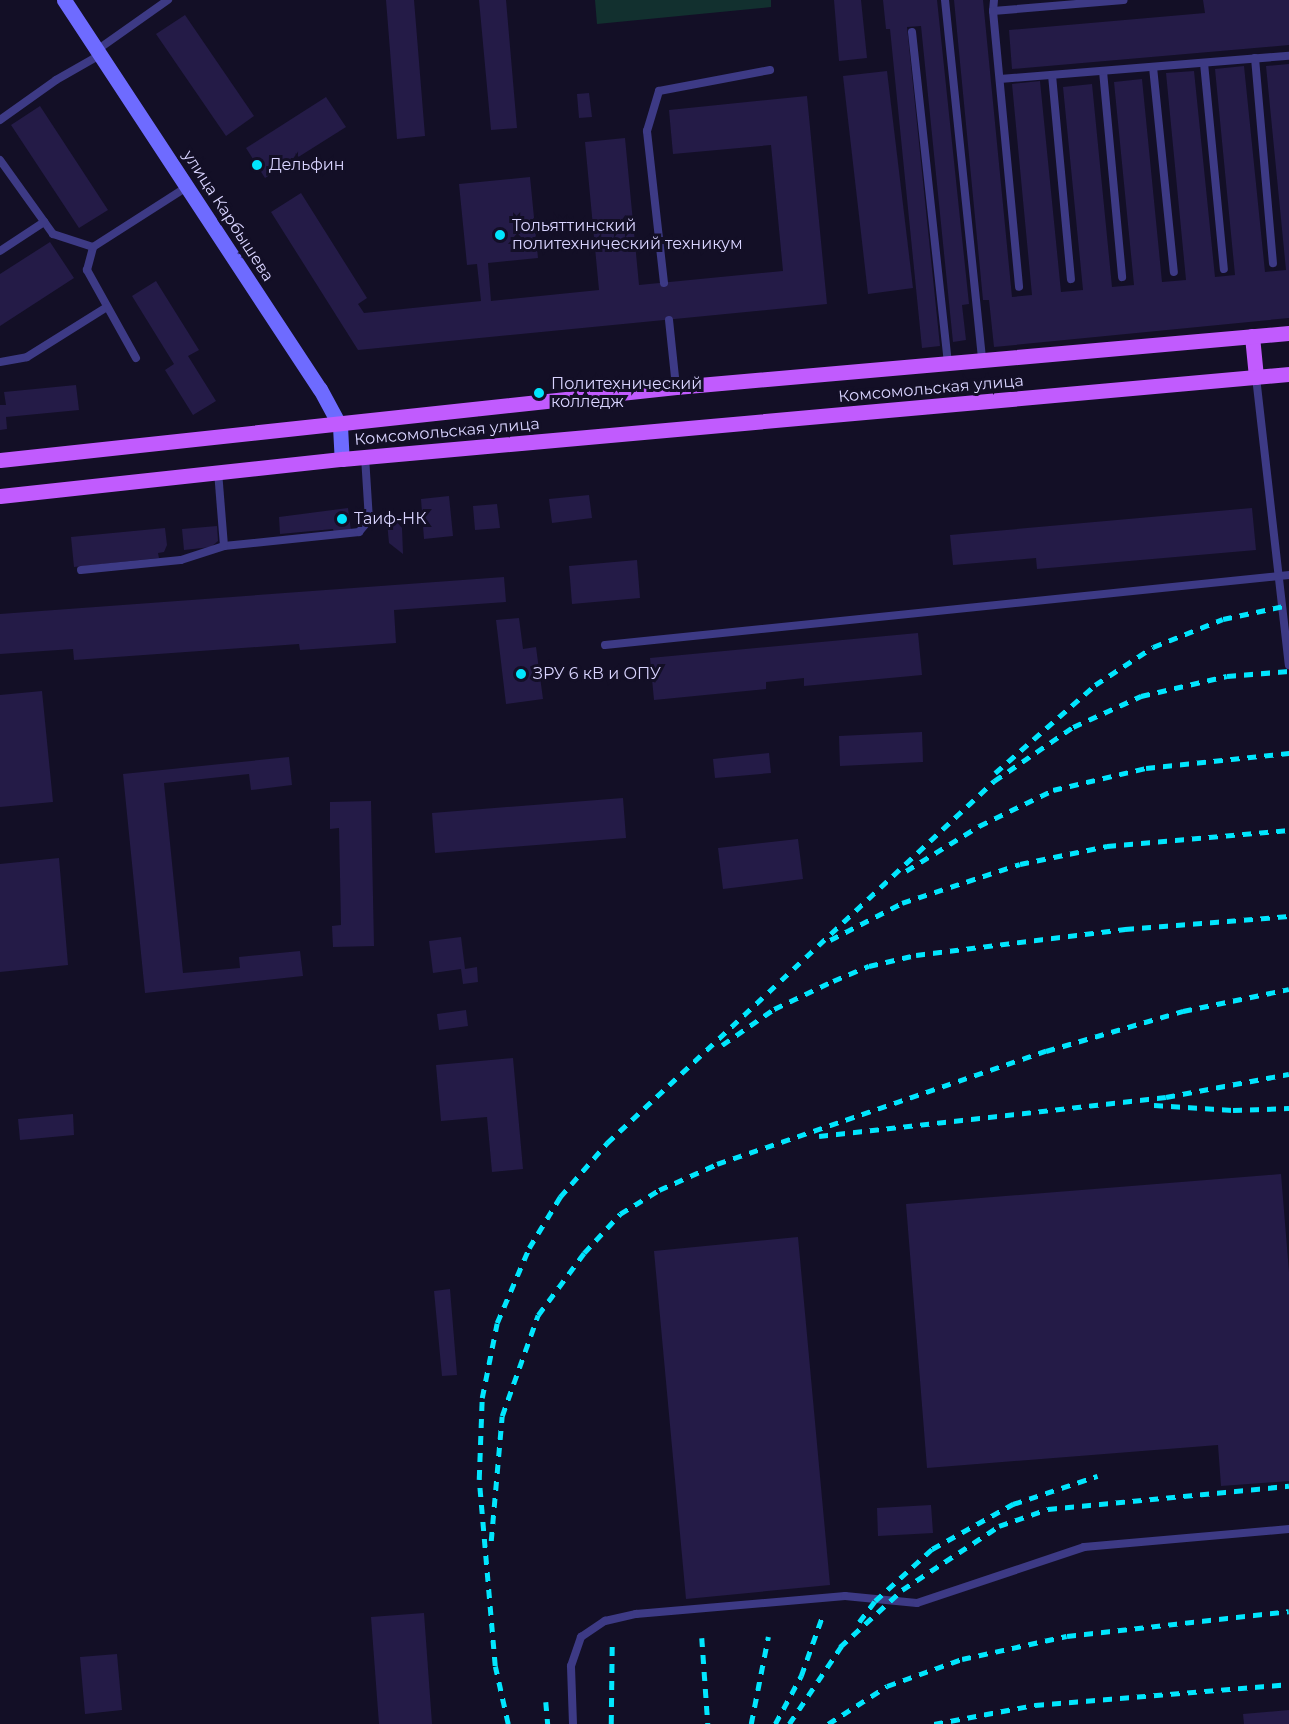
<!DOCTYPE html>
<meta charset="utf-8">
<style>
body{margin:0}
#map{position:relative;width:1289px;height:1724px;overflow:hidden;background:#130f26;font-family:Montserrat,sans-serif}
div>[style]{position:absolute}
.green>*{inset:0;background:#12302f}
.building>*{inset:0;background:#241b47}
.lane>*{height:8px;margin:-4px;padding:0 4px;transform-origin:4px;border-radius:4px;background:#3d3a85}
.secondary>*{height:15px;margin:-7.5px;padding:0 7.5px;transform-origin:7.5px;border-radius:7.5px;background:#6e6bff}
.primary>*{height:15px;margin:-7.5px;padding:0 7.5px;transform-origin:7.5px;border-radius:7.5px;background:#c15bfe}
.rail>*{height:4.5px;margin-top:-2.25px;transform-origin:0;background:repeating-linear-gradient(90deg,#01e6fe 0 9px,transparent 0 17px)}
.dots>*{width:16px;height:16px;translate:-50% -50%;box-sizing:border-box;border:3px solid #130f26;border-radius:50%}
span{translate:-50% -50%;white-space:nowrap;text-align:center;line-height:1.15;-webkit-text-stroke:6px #130f26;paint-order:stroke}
.poi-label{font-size:16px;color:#d9d4ff}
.left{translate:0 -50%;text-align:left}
.street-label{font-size:16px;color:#d9d4ff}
</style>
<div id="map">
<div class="green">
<div style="clip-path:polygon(595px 0,771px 0,771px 7px,597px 24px)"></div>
</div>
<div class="building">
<div style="clip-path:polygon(386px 0,414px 0,425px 136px,397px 139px)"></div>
<div style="clip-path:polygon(479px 0,506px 0,517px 128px,491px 130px)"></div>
<div style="clip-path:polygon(834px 0,861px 0,867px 58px,839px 61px)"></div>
<div style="clip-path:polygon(883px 0,937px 0,969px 304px,962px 305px,966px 340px,953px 342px,921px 26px,907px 27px,940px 346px,922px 348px,890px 29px,886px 29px)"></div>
<div style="clip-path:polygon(954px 0,983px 0,1012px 297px,1032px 295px,1012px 84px,1040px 81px,1061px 292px,1083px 290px,1063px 87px,1092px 84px,1112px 287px,1134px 285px,1114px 82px,1142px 79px,1162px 282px,1186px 280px,1166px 73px,1194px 71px,1215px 277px,1235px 275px,1215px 69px,1244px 66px,1265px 272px,1286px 270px,1266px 66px,1289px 64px,1289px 318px,994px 347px,989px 300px,983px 300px)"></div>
<div style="clip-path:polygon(1203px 0,1289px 0,1289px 45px,1012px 69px,1009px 30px,1205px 13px)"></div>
<div style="clip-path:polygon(185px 15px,254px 116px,226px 136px,156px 34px)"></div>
<div style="clip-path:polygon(887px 71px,913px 288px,868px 294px,843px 76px)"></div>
<div style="clip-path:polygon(589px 93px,592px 117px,579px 118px,577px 94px)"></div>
<div style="clip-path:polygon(807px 96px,827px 304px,358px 350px,271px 212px,301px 193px,367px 298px,358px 304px,364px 313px,481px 301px,477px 264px,467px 265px,459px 184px,530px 177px,538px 258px,488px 263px,491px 301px,599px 290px,585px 142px,625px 138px,639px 285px,783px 271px,771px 145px,673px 154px,669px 110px)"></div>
<div style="clip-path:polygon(326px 97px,346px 127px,265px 178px,246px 148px)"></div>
<div style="clip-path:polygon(40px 106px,108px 210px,79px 228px,11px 125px)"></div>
<div style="clip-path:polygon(50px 242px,74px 278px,0 326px,0 274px)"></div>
<div style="clip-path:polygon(156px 281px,199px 350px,188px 356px,216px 401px,193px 415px,165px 370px,174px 364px,132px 296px)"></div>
<div style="clip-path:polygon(76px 385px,79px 410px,6px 417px,7px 429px,0 430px,0 405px,6px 405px,4px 392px)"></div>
<div style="clip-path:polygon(589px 495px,592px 518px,552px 523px,549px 499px)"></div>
<div style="clip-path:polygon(449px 496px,453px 536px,424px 539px,421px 499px)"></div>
<div style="clip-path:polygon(497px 504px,500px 528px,475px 530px,473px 506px)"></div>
<div style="clip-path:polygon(348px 508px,351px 531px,334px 533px,333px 529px,280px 534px,279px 517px)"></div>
<div style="clip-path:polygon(1252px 508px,1256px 550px,1037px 569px,1036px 558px,953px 565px,950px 535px)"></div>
<div style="clip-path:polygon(396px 521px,402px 528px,403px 554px,389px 543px,387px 522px)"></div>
<div style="clip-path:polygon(217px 526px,218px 541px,211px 547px,184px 550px,182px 529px)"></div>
<div style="clip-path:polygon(165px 528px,167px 545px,164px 552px,158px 553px,159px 558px,74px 567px,71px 537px)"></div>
<div style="clip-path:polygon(637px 560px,640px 598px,572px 604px,569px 566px)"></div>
<div style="clip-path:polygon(504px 577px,506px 602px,394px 610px,396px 643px,300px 650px,299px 644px,74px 660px,73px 649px,0 654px,0 614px)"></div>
<div style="clip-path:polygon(519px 618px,523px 649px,536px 647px,543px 699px,506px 704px,496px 620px)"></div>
<div style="clip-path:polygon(918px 633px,922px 675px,804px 686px,804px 678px,766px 682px,766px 689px,654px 700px,650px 658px)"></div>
<div style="clip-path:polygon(42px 691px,53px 802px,0 807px,0 695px)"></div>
<div style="clip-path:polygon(922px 732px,923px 762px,840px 766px,839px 736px)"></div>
<div style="clip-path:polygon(769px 753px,771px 773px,715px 778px,713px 759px)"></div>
<div style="clip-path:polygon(289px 757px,292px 785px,251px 790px,249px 774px,164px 783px,183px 973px,240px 968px,239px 957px,300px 951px,303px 976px,145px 993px,123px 774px)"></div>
<div style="clip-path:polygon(623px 798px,626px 838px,435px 853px,432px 813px)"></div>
<div style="clip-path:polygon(371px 801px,374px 946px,333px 947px,332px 926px,341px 925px,339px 828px,330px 829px,330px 802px)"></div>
<div style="clip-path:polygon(798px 839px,803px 879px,723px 889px,718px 848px)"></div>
<div style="clip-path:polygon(59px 858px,68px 965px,0 972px,0 864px)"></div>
<div style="clip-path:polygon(461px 937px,465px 969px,477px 967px,478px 982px,463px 984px,461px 969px,433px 973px,429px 941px)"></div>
<div style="clip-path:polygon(466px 1010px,468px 1026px,439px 1030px,437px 1014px)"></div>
<div style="clip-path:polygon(513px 1058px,523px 1169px,492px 1172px,487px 1117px,441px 1121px,436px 1065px)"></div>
<div style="clip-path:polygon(73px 1114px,74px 1135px,20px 1140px,18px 1119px)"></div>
<div style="clip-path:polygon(1281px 1174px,1289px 1272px,1289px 1481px,1221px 1486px,1218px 1445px,927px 1468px,906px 1204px)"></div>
<div style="clip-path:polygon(798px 1237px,830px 1585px,686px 1599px,654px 1251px)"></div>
<div style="clip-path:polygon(450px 1289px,457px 1375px,442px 1376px,434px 1291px)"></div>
<div style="clip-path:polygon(931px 1505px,933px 1533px,878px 1536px,877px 1508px)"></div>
<div style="clip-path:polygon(424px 1613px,432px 1724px,379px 1724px,371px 1617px)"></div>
<div style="clip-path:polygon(117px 1654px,122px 1710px,85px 1714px,80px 1657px)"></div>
<div style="clip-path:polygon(1289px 1710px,1289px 1724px,1244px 1724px,1243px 1714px)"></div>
</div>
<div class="lane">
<div style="left:945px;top:0;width:361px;rotate:84.1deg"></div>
<div style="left:994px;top:0;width:11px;rotate:95deg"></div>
<div style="left:993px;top:11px;width:131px;rotate:-4.8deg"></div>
<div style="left:993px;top:11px;width:277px;rotate:84.6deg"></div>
<div style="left:912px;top:32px;width:332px;rotate:83.8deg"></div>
<div style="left:97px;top:50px;width:87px;rotate:-35.2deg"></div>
<div style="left:1255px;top:58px;width:206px;rotate:85deg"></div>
<div style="left:1204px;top:63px;width:207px;rotate:84.5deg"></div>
<div style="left:1153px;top:67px;width:206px;rotate:84.2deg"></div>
<div style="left:1103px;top:71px;width:207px;rotate:84.7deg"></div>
<div style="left:1052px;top:75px;width:205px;rotate:84.7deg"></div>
<div style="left:1000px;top:79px;width:290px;rotate:-4.6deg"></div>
<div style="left:0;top:120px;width:69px;rotate:-35.5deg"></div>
<div style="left:56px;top:80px;width:51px;rotate:-29.6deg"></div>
<div style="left:0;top:160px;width:91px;rotate:54.4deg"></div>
<div style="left:53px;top:234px;width:42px;rotate:18deg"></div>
<div style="left:0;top:251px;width:53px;rotate:-33.4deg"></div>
<div style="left:664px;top:283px;width:153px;rotate:-96.4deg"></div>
<div style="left:647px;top:131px;width:42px;rotate:-73.3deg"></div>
<div style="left:659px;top:91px;width:113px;rotate:-10.7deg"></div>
<div style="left:669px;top:320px;width:67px;rotate:84deg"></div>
<div style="left:136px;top:358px;width:101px;rotate:-119.1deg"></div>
<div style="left:87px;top:270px;width:24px;rotate:-75deg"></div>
<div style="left:93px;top:247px;width:112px;rotate:-32.6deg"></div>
<div style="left:0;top:362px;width:27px;rotate:-10deg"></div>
<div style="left:27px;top:357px;width:94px;rotate:-32deg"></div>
<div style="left:1256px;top:377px;width:290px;rotate:83.5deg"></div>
<div style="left:224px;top:546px;width:136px;rotate:-5.9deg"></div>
<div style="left:359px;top:532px;width:16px;rotate:-50deg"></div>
<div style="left:369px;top:520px;width:63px;rotate:-93.6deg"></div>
<div style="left:81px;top:570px;width:100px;rotate:-5.7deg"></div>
<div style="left:181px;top:560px;width:45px;rotate:-18deg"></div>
<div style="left:224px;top:546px;width:74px;rotate:-94.6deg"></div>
<div style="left:605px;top:645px;width:688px;rotate:-5.84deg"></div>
<div style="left:573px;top:1724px;width:58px;rotate:-92deg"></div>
<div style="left:571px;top:1666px;width:31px;rotate:-71deg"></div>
<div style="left:581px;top:1637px;width:29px;rotate:-34deg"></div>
<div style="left:605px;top:1621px;width:32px;rotate:-13deg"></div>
<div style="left:636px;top:1614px;width:210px;rotate:-4.9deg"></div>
<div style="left:845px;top:1596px;width:72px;rotate:5.6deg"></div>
<div style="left:917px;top:1603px;width:176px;rotate:-18.5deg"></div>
<div style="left:1084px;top:1547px;width:206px;rotate:-5deg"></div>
</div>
<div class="secondary">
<div style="left:64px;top:0;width:466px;rotate:56.7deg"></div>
<div style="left:320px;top:389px;width:42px;rotate:61.6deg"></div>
<div style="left:340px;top:426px;width:33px;rotate:87deg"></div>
</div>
<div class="primary">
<div style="left:1252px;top:336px;width:41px;rotate:84.4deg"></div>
<div style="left:0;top:460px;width:680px;rotate:-6.16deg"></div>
<div style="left:676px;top:387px;width:615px;rotate:-5.03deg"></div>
<div style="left:0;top:496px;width:344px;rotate:-6.2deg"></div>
<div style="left:342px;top:459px;width:951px;rotate:-5.13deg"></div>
</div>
<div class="rail">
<div style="left:995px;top:773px;width:133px;rotate:-41.3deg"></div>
<div style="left:1095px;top:685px;width:69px;rotate:-33.2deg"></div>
<div style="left:1153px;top:647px;width:75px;rotate:-21.8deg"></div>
<div style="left:1223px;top:619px;width:67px;rotate:-12deg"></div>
<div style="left:906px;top:871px;width:86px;rotate:-31.7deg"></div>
<div style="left:979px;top:826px;width:82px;rotate:-25.9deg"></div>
<div style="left:1053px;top:790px;width:96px;rotate:-13.3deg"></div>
<div style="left:1146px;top:768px;width:144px;rotate:-6deg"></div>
<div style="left:830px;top:940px;width:81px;rotate:-27.2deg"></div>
<div style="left:902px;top:903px;width:124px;rotate:-18.3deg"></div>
<div style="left:1020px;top:864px;width:89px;rotate:-11.7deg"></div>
<div style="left:1107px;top:846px;width:183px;rotate:-5deg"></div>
<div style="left:722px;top:1045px;width:63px;rotate:-34.7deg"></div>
<div style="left:774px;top:1009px;width:65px;rotate:-25.4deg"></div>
<div style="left:833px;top:981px;width:39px;rotate:-23deg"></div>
<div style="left:869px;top:966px;width:48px;rotate:-13.2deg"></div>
<div style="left:916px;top:955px;width:211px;rotate:-7.1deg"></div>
<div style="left:1125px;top:929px;width:165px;rotate:-4.5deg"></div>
<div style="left:1154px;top:1105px;width:79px;rotate:3.6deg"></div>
<div style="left:1233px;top:1110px;width:56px;rotate:-2deg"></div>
<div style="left:819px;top:1136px;width:349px;rotate:-6.4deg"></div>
<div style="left:1166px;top:1097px;width:125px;rotate:-10.6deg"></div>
<div style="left:491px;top:1541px;width:125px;rotate:-85deg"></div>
<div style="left:502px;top:1416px;width:107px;rotate:-70.4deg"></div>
<div style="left:538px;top:1315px;width:77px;rotate:-53.4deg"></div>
<div style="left:584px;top:1253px;width:53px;rotate:-47.3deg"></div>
<div style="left:620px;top:1214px;width:46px;rotate:-31.6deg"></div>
<div style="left:659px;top:1190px;width:64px;rotate:-24.1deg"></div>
<div style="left:717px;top:1164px;width:348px;rotate:-19deg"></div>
<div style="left:1046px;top:1051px;width:143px;rotate:-16.3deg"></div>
<div style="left:1183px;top:1011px;width:108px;rotate:-11.7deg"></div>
<div style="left:859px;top:1622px;width:26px;rotate:-53deg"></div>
<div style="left:875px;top:1601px;width:77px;rotate:-42.4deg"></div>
<div style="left:932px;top:1549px;width:93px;rotate:-29.1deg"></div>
<div style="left:1013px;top:1504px;width:89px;rotate:-18.4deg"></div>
<div style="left:702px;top:1638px;width:86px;rotate:86deg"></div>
<div style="left:840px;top:1647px;width:84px;rotate:-42.6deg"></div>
<div style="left:902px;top:1590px;width:116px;rotate:-33.4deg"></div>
<div style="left:999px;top:1526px;width:52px;rotate:-19.1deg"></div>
<div style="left:1048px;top:1509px;width:242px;rotate:-5.5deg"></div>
<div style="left:546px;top:1702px;width:22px;rotate:85deg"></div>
<div style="left:508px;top:1724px;width:59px;rotate:-102.6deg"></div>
<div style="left:495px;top:1666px;width:188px;rotate:-94.9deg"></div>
<div style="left:479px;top:1479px;width:81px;rotate:-87.9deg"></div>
<div style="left:482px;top:1398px;width:76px;rotate:-78.7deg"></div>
<div style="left:497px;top:1323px;width:82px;rotate:-66.9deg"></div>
<div style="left:529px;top:1248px;width:60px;rotate:-58.7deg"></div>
<div style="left:560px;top:1197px;width:72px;rotate:-49deg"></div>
<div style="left:607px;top:1143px;width:530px;rotate:-43.09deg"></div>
<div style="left:994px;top:781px;width:96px;rotate:-34.4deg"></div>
<div style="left:1073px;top:727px;width:75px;rotate:-24.5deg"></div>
<div style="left:1141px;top:696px;width:88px;rotate:-13.1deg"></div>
<div style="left:1227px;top:676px;width:62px;rotate:-4.6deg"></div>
<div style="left:611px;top:1724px;width:83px;rotate:-89.3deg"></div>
<div style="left:751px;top:1724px;width:89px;rotate:-78.9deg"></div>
<div style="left:775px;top:1724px;width:55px;rotate:-61.6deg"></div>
<div style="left:801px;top:1676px;width:63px;rotate:-70.4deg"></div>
<div style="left:789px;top:1724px;width:99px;rotate:-56.1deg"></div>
<div style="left:828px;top:1724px;width:70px;rotate:-32.8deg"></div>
<div style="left:887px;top:1686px;width:80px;rotate:-19.8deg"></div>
<div style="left:962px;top:1659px;width:107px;rotate:-12.4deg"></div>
<div style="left:1067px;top:1636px;width:223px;rotate:-6.4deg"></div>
<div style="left:934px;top:1724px;width:103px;rotate:-10.7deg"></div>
<div style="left:1035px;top:1705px;width:255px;rotate:-4.7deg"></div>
</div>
<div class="dots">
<div style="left:257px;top:165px;background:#01e6fe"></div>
<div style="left:500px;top:235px;background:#01e6fe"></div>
<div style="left:539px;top:393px;background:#01e6fe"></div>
<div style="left:342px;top:519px;background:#01e6fe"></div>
<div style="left:521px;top:674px;background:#01e6fe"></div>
</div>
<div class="poi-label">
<span class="left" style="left:269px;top:165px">Дельфин</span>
<span class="left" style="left:512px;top:235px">Тольяттинский<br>политехнический техникум</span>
<span class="left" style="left:551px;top:393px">Политехнический<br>колледж</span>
<span class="left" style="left:354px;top:519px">Таиф-НК</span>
<span class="left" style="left:533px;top:674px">ЗРУ 6 кВ и ОПУ</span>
</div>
<div class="street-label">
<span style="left:228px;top:216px;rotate:57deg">улица Карбышева</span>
<span style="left:931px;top:389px;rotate:-5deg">Комсомольская улица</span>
<span style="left:447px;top:432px;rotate:-5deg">Комсомольская улица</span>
</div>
</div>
